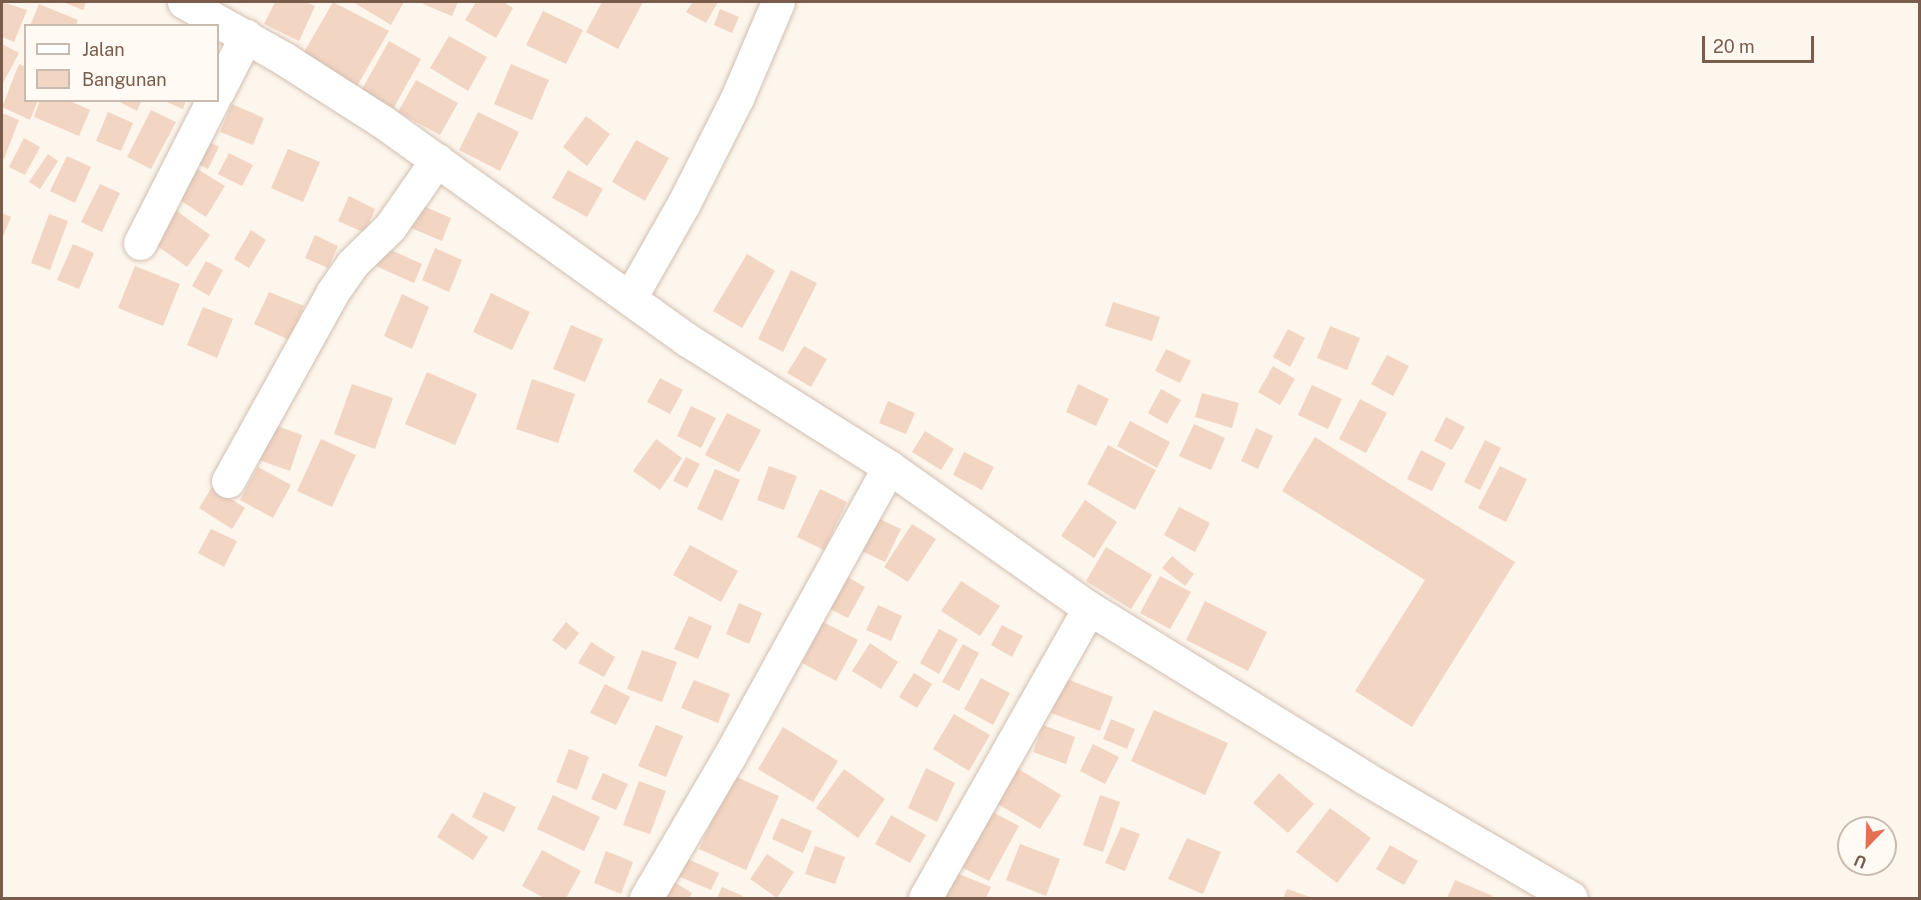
<!DOCTYPE html>
<style>
body{margin:0}
#map{position:relative;width:1921px;height:900px;overflow:hidden;background:#fdf6ec;font-family:"Public Sans",sans-serif}
div>[style]{position:absolute}
.building>*{inset:0;background:#f3d5c3}
.roads{filter:drop-shadow(0 0 2px #d1beb0) drop-shadow(0 0 2px #d1beb0)}
.minor>*{height:33px;margin:-16.5px;padding:0 16.5px;transform-origin:16.5px;border-radius:16.5px;background:#fff}
span{translate:-50% -50%;white-space:nowrap;text-align:center;line-height:1.15;-webkit-text-stroke:4.5px #fffaf3;paint-order:stroke}
.frame{position:absolute;inset:0;border:3px solid #7a5c4d;pointer-events:none}
.legend{position:absolute;left:24px;top:24px;width:195px;height:78px;box-sizing:border-box;background:#fffaf3;border:2px solid #cabbb1;margin:0;padding:8px 10px;list-style:none;font-size:18px;color:#7a5c4d}
.legend li{display:flex;align-items:center;gap:12px;height:30px}
.legend b{width:30px;border:2px solid #cabbb1}
.north{position:absolute;left:1837px;top:816px;width:60px;height:60px;box-sizing:border-box;background:#fffaf3;border:2px solid #cabbb1;border-radius:50%;rotate:203deg;font-size:16px;font-weight:700;line-height:24px;text-align:center;color:#7a5c4d}
.north::after{content:'';display:block;margin:auto;width:21px;height:27px;background:#e76f51;clip-path:polygon(50% 0,100% 100%,50% 72%,0 100%)}
.scale{position:absolute;left:1702px;top:36px;width:112px;height:27px;box-sizing:border-box;border:3px solid #7a5c4d;border-top:0;padding-left:8px;font-size:18px;line-height:21px;white-space:nowrap;color:#7a5c4d;-webkit-text-stroke:4px #fffaf3;paint-order:stroke}
</style>
<div id="map">
<div class="building">
<div style="clip-path:polygon(2px 2px,27px 10px,14px 42px,2px 37px)"></div>
<div style="clip-path:polygon(63px 2px,86px 2px,83px 10px)"></div>
<div style="clip-path:polygon(275px 2px,306px 2px,315px 6px,299px 41px,264px 24px)"></div>
<div style="clip-path:polygon(333px 2px,389px 31px,357px 86px,303px 54px)"></div>
<div style="clip-path:polygon(353px 2px,404px 2px,391px 25px)"></div>
<div style="clip-path:polygon(424px 2px,458px 2px,452px 16px,423px 4px)"></div>
<div style="clip-path:polygon(476px 2px,503px 2px,513px 8px,496px 38px,465px 20px)"></div>
<div style="clip-path:polygon(602px 2px,643px 2px,618px 49px,586px 32px)"></div>
<div style="clip-path:polygon(693px 2px,718px 2px,706px 23px,686px 12px)"></div>
<div style="clip-path:polygon(39px 4px,78px 20px,76px 26px,30px 26px)"></div>
<div style="clip-path:polygon(720px 9px,739px 17px,732px 33px,714px 25px)"></div>
<div style="clip-path:polygon(543px 11px,583px 30px,566px 64px,526px 45px)"></div>
<div style="clip-path:polygon(449px 36px,487px 57px,468px 91px,430px 68px)"></div>
<div style="clip-path:polygon(389px 41px,421px 59px,393px 109px,361px 91px)"></div>
<div style="clip-path:polygon(2px 44px,19px 53px,2px 85px)"></div>
<div style="clip-path:polygon(19px 64px,26px 67px,26px 100px,38px 100px,30px 120px,2px 107px)"></div>
<div style="clip-path:polygon(511px 64px,549px 80px,532px 120px,494px 104px)"></div>
<div style="clip-path:polygon(416px 80px,458px 103px,440px 135px,398px 112px)"></div>
<div style="clip-path:polygon(40px 100px,68px 100px,90px 110px,79px 136px,34px 117px)"></div>
<div style="clip-path:polygon(116px 100px,142px 100px,137px 111px)"></div>
<div style="clip-path:polygon(162px 100px,186px 100px,183px 109px)"></div>
<div style="clip-path:polygon(232px 104px,264px 118px,253px 145px,220px 132px)"></div>
<div style="clip-path:polygon(151px 110px,176px 122px,151px 169px,127px 157px)"></div>
<div style="clip-path:polygon(108px 112px,133px 123px,121px 151px,96px 141px)"></div>
<div style="clip-path:polygon(478px 112px,519px 132px,500px 171px,459px 150px)"></div>
<div style="clip-path:polygon(2px 113px,19px 120px,4px 159px,2px 158px)"></div>
<div style="clip-path:polygon(586px 116px,610px 134px,587px 166px,563px 147px)"></div>
<div style="clip-path:polygon(24px 138px,40px 147px,25px 175px,9px 167px)"></div>
<div style="clip-path:polygon(205px 140px,219px 147px,208px 169px,194px 162px)"></div>
<div style="clip-path:polygon(636px 140px,669px 158px,645px 201px,612px 182px)"></div>
<div style="clip-path:polygon(288px 149px,320px 162px,303px 202px,271px 188px)"></div>
<div style="clip-path:polygon(229px 153px,253px 165px,242px 186px,218px 174px)"></div>
<div style="clip-path:polygon(48px 154px,58px 161px,40px 189px,29px 182px)"></div>
<div style="clip-path:polygon(67px 156px,91px 167px,75px 203px,50px 191px)"></div>
<div style="clip-path:polygon(191px 165px,225px 186px,206px 217px,172px 195px)"></div>
<div style="clip-path:polygon(568px 170px,603px 189px,587px 217px,552px 198px)"></div>
<div style="clip-path:polygon(100px 184px,120px 193px,102px 232px,81px 222px)"></div>
<div style="clip-path:polygon(349px 196px,375px 209px,365px 233px,338px 221px)"></div>
<div style="clip-path:polygon(414px 202px,451px 218px,442px 241px,404px 225px)"></div>
<div style="clip-path:polygon(174px 209px,210px 235px,187px 267px,152px 242px)"></div>
<div style="clip-path:polygon(2px 213px,11px 217px,2px 239px)"></div>
<div style="clip-path:polygon(49px 214px,68px 221px,50px 270px,31px 263px)"></div>
<div style="clip-path:polygon(251px 230px,266px 240px,249px 268px,234px 259px)"></div>
<div style="clip-path:polygon(315px 235px,338px 246px,328px 268px,305px 258px)"></div>
<div style="clip-path:polygon(73px 244px,94px 253px,79px 289px,57px 280px)"></div>
<div style="clip-path:polygon(384px 247px,422px 264px,414px 283px,376px 266px)"></div>
<div style="clip-path:polygon(435px 248px,462px 260px,449px 292px,422px 280px)"></div>
<div style="clip-path:polygon(747px 254px,775px 271px,742px 328px,713px 311px)"></div>
<div style="clip-path:polygon(206px 261px,223px 270px,209px 296px,192px 286px)"></div>
<div style="clip-path:polygon(135px 266px,180px 284px,163px 326px,118px 308px)"></div>
<div style="clip-path:polygon(791px 270px,817px 283px,783px 352px,758px 339px)"></div>
<div style="clip-path:polygon(269px 292px,304px 306px,289px 340px,254px 324px)"></div>
<div style="clip-path:polygon(491px 293px,530px 312px,512px 350px,473px 332px)"></div>
<div style="clip-path:polygon(402px 294px,429px 307px,412px 349px,384px 336px)"></div>
<div style="clip-path:polygon(1113px 302px,1160px 317px,1152px 341px,1105px 326px)"></div>
<div style="clip-path:polygon(203px 307px,233px 319px,217px 358px,187px 345px)"></div>
<div style="clip-path:polygon(571px 325px,603px 339px,585px 382px,553px 369px)"></div>
<div style="clip-path:polygon(1330px 326px,1360px 338px,1347px 370px,1317px 358px)"></div>
<div style="clip-path:polygon(1288px 329px,1305px 338px,1290px 367px,1273px 357px)"></div>
<div style="clip-path:polygon(804px 346px,827px 359px,811px 387px,787px 373px)"></div>
<div style="clip-path:polygon(1166px 349px,1191px 361px,1180px 383px,1155px 371px)"></div>
<div style="clip-path:polygon(1387px 355px,1409px 366px,1393px 396px,1371px 384px)"></div>
<div style="clip-path:polygon(1273px 366px,1295px 379px,1280px 405px,1258px 392px)"></div>
<div style="clip-path:polygon(427px 372px,477px 394px,455px 445px,405px 424px)"></div>
<div style="clip-path:polygon(660px 378px,683px 390px,670px 414px,647px 402px)"></div>
<div style="clip-path:polygon(532px 379px,575px 394px,558px 443px,516px 429px)"></div>
<div style="clip-path:polygon(352px 384px,393px 398px,375px 449px,334px 434px)"></div>
<div style="clip-path:polygon(1078px 384px,1109px 399px,1096px 426px,1066px 412px)"></div>
<div style="clip-path:polygon(1312px 385px,1342px 399px,1328px 429px,1298px 415px)"></div>
<div style="clip-path:polygon(1161px 389px,1181px 400px,1167px 424px,1148px 413px)"></div>
<div style="clip-path:polygon(1202px 393px,1239px 403px,1232px 428px,1195px 417px)"></div>
<div style="clip-path:polygon(1360px 399px,1387px 413px,1366px 453px,1339px 439px)"></div>
<div style="clip-path:polygon(888px 401px,915px 413px,906px 434px,879px 423px)"></div>
<div style="clip-path:polygon(691px 406px,716px 418px,701px 448px,677px 436px)"></div>
<div style="clip-path:polygon(727px 413px,761px 430px,739px 472px,705px 455px)"></div>
<div style="clip-path:polygon(1446px 417px,1465px 427px,1452px 450px,1434px 441px)"></div>
<div style="clip-path:polygon(1130px 421px,1170px 442px,1157px 468px,1117px 446px)"></div>
<div style="clip-path:polygon(266px 422px,302px 435px,290px 471px,253px 458px)"></div>
<div style="clip-path:polygon(1194px 424px,1225px 438px,1211px 470px,1179px 456px)"></div>
<div style="clip-path:polygon(1256px 428px,1273px 436px,1258px 469px,1241px 461px)"></div>
<div style="clip-path:polygon(925px 431px,954px 449px,941px 470px,912px 452px)"></div>
<div style="clip-path:polygon(1315px 437px,1515px 562px,1412px 727px,1355px 691px,1425px 580px,1282px 491px)"></div>
<div style="clip-path:polygon(321px 439px,356px 455px,332px 507px,297px 491px)"></div>
<div style="clip-path:polygon(656px 439px,682px 458px,660px 490px,633px 471px)"></div>
<div style="clip-path:polygon(1485px 440px,1501px 448px,1480px 490px,1464px 482px)"></div>
<div style="clip-path:polygon(1108px 445px,1156px 470px,1135px 510px,1087px 484px)"></div>
<div style="clip-path:polygon(1421px 450px,1446px 463px,1432px 491px,1407px 479px)"></div>
<div style="clip-path:polygon(964px 452px,994px 467px,982px 490px,953px 475px)"></div>
<div style="clip-path:polygon(686px 457px,700px 464px,687px 488px,673px 481px)"></div>
<div style="clip-path:polygon(769px 466px,797px 476px,784px 510px,757px 500px)"></div>
<div style="clip-path:polygon(1500px 466px,1527px 479px,1506px 522px,1478px 508px)"></div>
<div style="clip-path:polygon(258px 467px,291px 485px,273px 518px,240px 500px)"></div>
<div style="clip-path:polygon(715px 469px,740px 480px,722px 521px,697px 509px)"></div>
<div style="clip-path:polygon(212px 487px,245px 508px,232px 529px,199px 508px)"></div>
<div style="clip-path:polygon(820px 489px,847px 502px,824px 550px,797px 537px)"></div>
<div style="clip-path:polygon(1085px 500px,1117px 522px,1094px 558px,1061px 536px)"></div>
<div style="clip-path:polygon(1179px 507px,1210px 523px,1195px 552px,1164px 535px)"></div>
<div style="clip-path:polygon(871px 515px,901px 529px,885px 562px,855px 548px)"></div>
<div style="clip-path:polygon(912px 524px,936px 539px,908px 582px,884px 567px)"></div>
<div style="clip-path:polygon(211px 529px,237px 541px,224px 567px,198px 553px)"></div>
<div style="clip-path:polygon(690px 545px,738px 571px,721px 602px,673px 575px)"></div>
<div style="clip-path:polygon(1106px 547px,1152px 575px,1131px 609px,1086px 581px)"></div>
<div style="clip-path:polygon(1172px 556px,1194px 574px,1185px 586px,1162px 568px)"></div>
<div style="clip-path:polygon(844px 575px,865px 587px,848px 618px,826px 607px)"></div>
<div style="clip-path:polygon(1160px 576px,1191px 592px,1170px 629px,1140px 613px)"></div>
<div style="clip-path:polygon(961px 581px,1000px 606px,980px 636px,941px 611px)"></div>
<div style="clip-path:polygon(1205px 601px,1267px 632px,1248px 671px,1186px 640px)"></div>
<div style="clip-path:polygon(739px 603px,762px 613px,749px 644px,726px 634px)"></div>
<div style="clip-path:polygon(878px 605px,902px 616px,891px 641px,866px 630px)"></div>
<div style="clip-path:polygon(689px 616px,712px 626px,698px 659px,674px 649px)"></div>
<div style="clip-path:polygon(566px 622px,579px 633px,566px 650px,552px 640px)"></div>
<div style="clip-path:polygon(823px 622px,858px 640px,836px 681px,802px 663px)"></div>
<div style="clip-path:polygon(1002px 625px,1023px 636px,1012px 657px,991px 645px)"></div>
<div style="clip-path:polygon(939px 629px,958px 639px,939px 674px,920px 663px)"></div>
<div style="clip-path:polygon(591px 642px,615px 657px,604px 677px,578px 663px)"></div>
<div style="clip-path:polygon(870px 643px,898px 662px,881px 689px,852px 671px)"></div>
<div style="clip-path:polygon(963px 644px,979px 653px,959px 691px,942px 682px)"></div>
<div style="clip-path:polygon(642px 650px,677px 662px,662px 702px,627px 689px)"></div>
<div style="clip-path:polygon(914px 673px,932px 684px,917px 708px,899px 697px)"></div>
<div style="clip-path:polygon(981px 678px,1010px 693px,993px 725px,964px 709px)"></div>
<div style="clip-path:polygon(1064px 678px,1113px 697px,1100px 731px,1051px 713px)"></div>
<div style="clip-path:polygon(694px 680px,730px 694px,718px 723px,681px 708px)"></div>
<div style="clip-path:polygon(605px 684px,630px 697px,616px 725px,590px 713px)"></div>
<div style="clip-path:polygon(1154px 710px,1228px 743px,1205px 795px,1131px 761px)"></div>
<div style="clip-path:polygon(954px 714px,990px 735px,969px 771px,933px 749px)"></div>
<div style="clip-path:polygon(1111px 719px,1135px 729px,1127px 749px,1103px 739px)"></div>
<div style="clip-path:polygon(656px 725px,683px 736px,666px 777px,638px 766px)"></div>
<div style="clip-path:polygon(1043px 725px,1075px 737px,1066px 764px,1033px 752px)"></div>
<div style="clip-path:polygon(783px 727px,838px 761px,813px 802px,758px 769px)"></div>
<div style="clip-path:polygon(1093px 744px,1119px 757px,1105px 784px,1080px 771px)"></div>
<div style="clip-path:polygon(569px 749px,589px 757px,577px 790px,556px 782px)"></div>
<div style="clip-path:polygon(1012px 765px,1061px 795px,1040px 829px,991px 800px)"></div>
<div style="clip-path:polygon(926px 768px,955px 783px,937px 822px,908px 808px)"></div>
<div style="clip-path:polygon(844px 769px,885px 799px,858px 838px,816px 808px)"></div>
<div style="clip-path:polygon(603px 773px,628px 784px,616px 810px,591px 799px)"></div>
<div style="clip-path:polygon(1279px 773px,1314px 804px,1288px 833px,1253px 803px)"></div>
<div style="clip-path:polygon(732px 775px,779px 796px,746px 870px,699px 849px)"></div>
<div style="clip-path:polygon(639px 781px,666px 791px,650px 834px,623px 825px)"></div>
<div style="clip-path:polygon(484px 792px,516px 807px,504px 832px,472px 817px)"></div>
<div style="clip-path:polygon(553px 795px,600px 817px,584px 851px,537px 829px)"></div>
<div style="clip-path:polygon(1100px 795px,1120px 802px,1103px 852px,1083px 845px)"></div>
<div style="clip-path:polygon(983px 807px,1019px 826px,989px 881px,953px 863px)"></div>
<div style="clip-path:polygon(1330px 808px,1371px 838px,1337px 883px,1296px 852px)"></div>
<div style="clip-path:polygon(452px 813px,488px 837px,473px 860px,437px 837px)"></div>
<div style="clip-path:polygon(891px 815px,926px 835px,910px 863px,875px 844px)"></div>
<div style="clip-path:polygon(781px 818px,812px 831px,803px 853px,772px 839px)"></div>
<div style="clip-path:polygon(1121px 827px,1140px 834px,1125px 871px,1105px 863px)"></div>
<div style="clip-path:polygon(1187px 838px,1221px 852px,1203px 894px,1168px 879px)"></div>
<div style="clip-path:polygon(1020px 844px,1060px 859px,1046px 896px,1006px 880px)"></div>
<div style="clip-path:polygon(1390px 845px,1418px 861px,1404px 885px,1376px 869px)"></div>
<div style="clip-path:polygon(815px 846px,845px 857px,835px 884px,805px 874px)"></div>
<div style="clip-path:polygon(542px 850px,581px 871px,566px 898px,544px 898px,522px 886px)"></div>
<div style="clip-path:polygon(606px 851px,633px 862px,621px 894px,594px 883px)"></div>
<div style="clip-path:polygon(767px 854px,794px 872px,777px 898px,750px 879px)"></div>
<div style="clip-path:polygon(681px 856px,719px 873px,711px 890px,673px 874px)"></div>
<div style="clip-path:polygon(949px 870px,991px 887px,986px 898px,937px 898px)"></div>
<div style="clip-path:polygon(669px 879px,692px 893px,689px 898px,658px 898px)"></div>
<div style="clip-path:polygon(1455px 880px,1493px 896px,1491px 898px,1447px 898px)"></div>
<div style="clip-path:polygon(722px 887px,743px 896px,742px 898px,717px 898px)"></div>
<div style="clip-path:polygon(1287px 889px,1313px 898px,1283px 898px)"></div>
</div>
<div class="roads">
<div class="minor">
<div style="left:184px;top:2px;width:114px;rotate:29.5deg"></div>
<div style="left:283px;top:58px;width:119px;rotate:32.6deg"></div>
<div style="left:383px;top:122px;width:373px;rotate:35.6deg"></div>
<div style="left:686px;top:339px;width:240px;rotate:32.2deg"></div>
<div style="left:889px;top:467px;width:245px;rotate:35.2deg"></div>
<div style="left:1089px;top:608px;width:324px;rotate:31.6deg"></div>
<div style="left:1365px;top:778px;width:238px;rotate:30.2deg"></div>
<div style="left:218px;top:91px;width:62px;rotate:-63deg"></div>
<div style="left:140px;top:243px;width:161px;rotate:-63deg"></div>
<div style="left:630px;top:298px;width:109px;rotate:-60.4deg"></div>
<div style="left:684px;top:203px;width:118px;rotate:-63.2deg"></div>
<div style="left:737px;top:98px;width:104px;rotate:-66.9deg"></div>
<div style="left:228px;top:481px;width:215px;rotate:-61deg"></div>
<div style="left:332px;top:293px;width:35px;rotate:-55deg"></div>
<div style="left:352px;top:264px;width:53px;rotate:-44.2deg"></div>
<div style="left:390px;top:227px;width:82px;rotate:-55deg"></div>
<div style="left:646px;top:898px;width:166px;rotate:-59.6deg"></div>
<div style="left:730px;top:755px;width:329px;rotate:-61.1deg"></div>
<div style="left:925px;top:898px;width:333px;rotate:-60.5deg"></div>
</div>
</div>
<div class="frame"></div>
<ul class="legend">
<li><b style="height:8px;background:#fff"></b>Jalan</li>
<li><b style="height:16px;background:#f3d5c3"></b>Bangunan</li>
</ul>
<div class="north">U</div>
<div class="scale">20 m</div>
</div>
